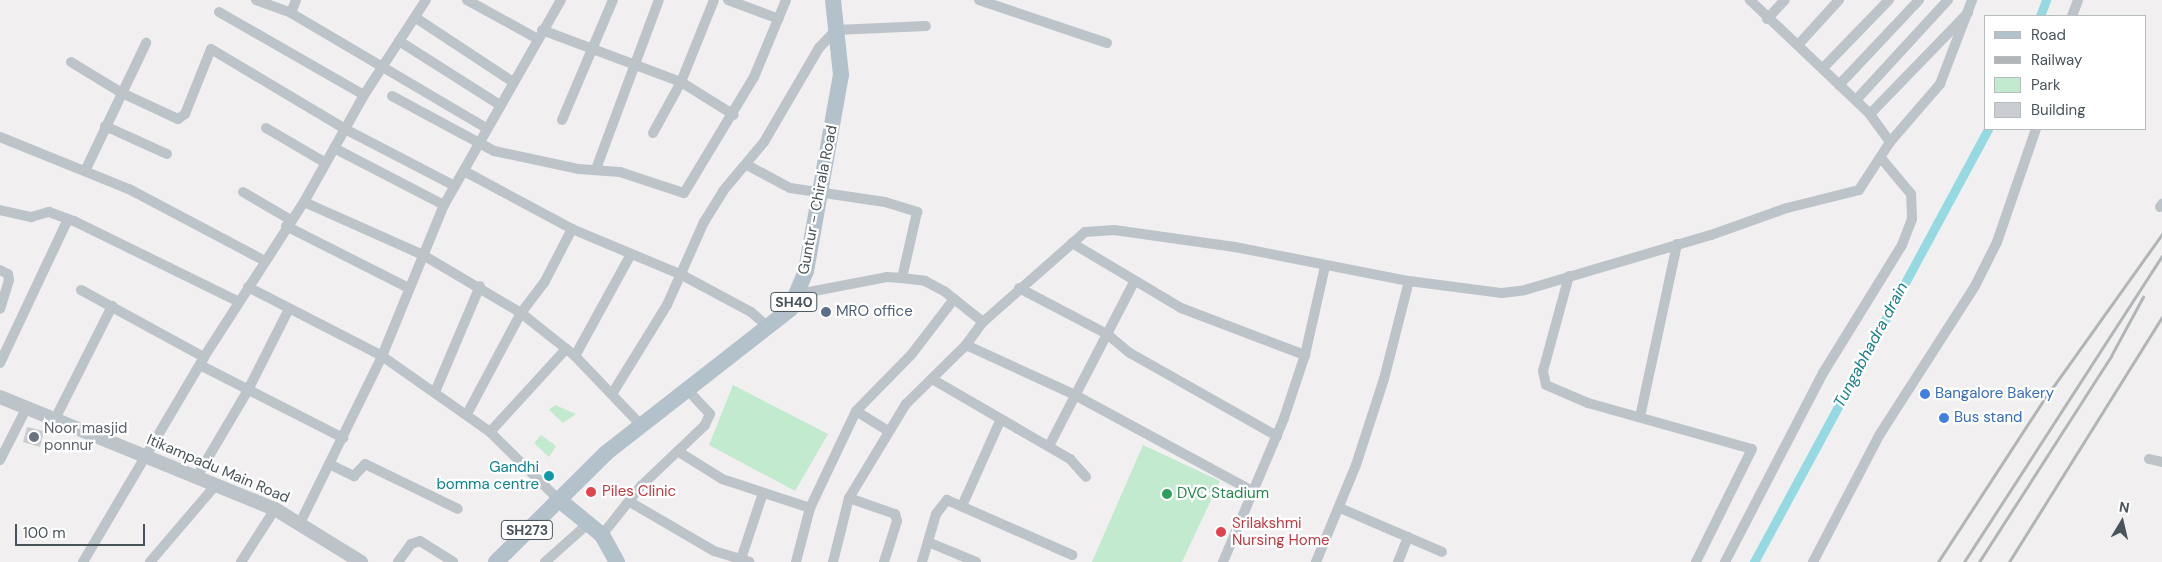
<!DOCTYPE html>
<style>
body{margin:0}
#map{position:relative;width:2162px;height:562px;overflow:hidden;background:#f1efef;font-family:"DM Sans",sans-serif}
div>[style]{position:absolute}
.green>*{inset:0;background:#c2eace}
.canal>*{height:9px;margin:-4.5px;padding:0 4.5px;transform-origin:4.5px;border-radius:4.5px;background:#95d9e2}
.building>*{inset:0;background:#c9cdd1}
.minor>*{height:10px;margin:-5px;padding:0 5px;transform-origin:5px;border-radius:5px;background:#bcc4ca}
.tertiary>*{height:14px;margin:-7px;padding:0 7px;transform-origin:7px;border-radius:7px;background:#bcc4ca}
.primary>*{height:16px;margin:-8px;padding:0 8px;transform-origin:8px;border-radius:8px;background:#b2c1ca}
.rail>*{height:2.5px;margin:-1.25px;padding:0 1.25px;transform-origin:1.25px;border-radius:1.25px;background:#b2b5b8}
.dots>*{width:14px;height:14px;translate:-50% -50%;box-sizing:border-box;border:2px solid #fff;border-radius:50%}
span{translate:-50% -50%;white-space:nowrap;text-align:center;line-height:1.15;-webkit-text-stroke:4.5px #fff;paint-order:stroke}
.shield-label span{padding:1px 4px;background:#fff;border:1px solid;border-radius:4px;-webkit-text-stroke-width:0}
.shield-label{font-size:14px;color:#49545a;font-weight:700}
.street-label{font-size:15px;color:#49545a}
.service-label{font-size:15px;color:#4e5e75}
.left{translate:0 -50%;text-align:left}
.shop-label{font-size:15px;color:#366cbe}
.worship-label{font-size:15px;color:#5b616d}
.culture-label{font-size:15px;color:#0d838f}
.right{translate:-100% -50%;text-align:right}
.health-label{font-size:15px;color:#be3a42}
.leisure-label{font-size:15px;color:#27864d}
.water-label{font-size:16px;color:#1c808b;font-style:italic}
.legend{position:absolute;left:1984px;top:15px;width:162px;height:115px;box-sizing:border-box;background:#fff;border:1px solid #b6bbbd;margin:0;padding:6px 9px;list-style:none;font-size:15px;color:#49545a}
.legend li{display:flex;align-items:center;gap:10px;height:25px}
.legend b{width:25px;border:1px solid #b6bbbd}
.north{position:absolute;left:2097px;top:497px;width:50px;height:50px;-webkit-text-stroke:4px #fff;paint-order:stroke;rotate:9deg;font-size:14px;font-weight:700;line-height:20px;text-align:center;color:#49545a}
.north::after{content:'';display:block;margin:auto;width:18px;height:22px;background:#49545a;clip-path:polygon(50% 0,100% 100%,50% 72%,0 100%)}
.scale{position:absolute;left:15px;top:524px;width:130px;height:22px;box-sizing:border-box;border:2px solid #49545a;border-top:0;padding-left:6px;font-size:15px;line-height:18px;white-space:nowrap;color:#49545a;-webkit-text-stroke:4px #fff;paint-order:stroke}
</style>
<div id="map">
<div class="green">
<div style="clip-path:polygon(733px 385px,828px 434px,795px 491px,709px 445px)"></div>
<div style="clip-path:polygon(555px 405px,576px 414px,563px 423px,549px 410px)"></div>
<div style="clip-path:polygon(541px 435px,556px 446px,549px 457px,534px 443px)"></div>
<div style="clip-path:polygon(1143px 445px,1220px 481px,1182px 562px,1092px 562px)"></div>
</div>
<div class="canal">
<div style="left:2040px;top:16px;width:17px;rotate:-69deg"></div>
<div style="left:1754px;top:562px;width:492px;rotate:-61.6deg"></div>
</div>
<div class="building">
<div style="clip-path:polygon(27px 427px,44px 431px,40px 447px,23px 442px)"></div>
</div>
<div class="minor">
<div style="left:256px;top:0;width:37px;rotate:20deg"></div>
<div style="left:291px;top:13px;width:226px;rotate:30.5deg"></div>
<div style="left:467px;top:0;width:79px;rotate:28.8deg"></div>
<div style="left:728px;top:0;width:54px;rotate:20.4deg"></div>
<div style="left:979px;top:0;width:135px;rotate:18.6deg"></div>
<div style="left:219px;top:12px;width:167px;rotate:29.8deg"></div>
<div style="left:291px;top:13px;width:14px;rotate:-69deg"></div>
<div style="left:2072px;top:16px;width:17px;rotate:-69deg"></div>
<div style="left:416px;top:18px;width:116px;rotate:33.4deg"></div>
<div style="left:1767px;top:19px;width:26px;rotate:-47deg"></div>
<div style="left:542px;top:30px;width:148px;rotate:20.5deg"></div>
<div style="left:681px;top:82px;width:62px;rotate:31.9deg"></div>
<div style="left:399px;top:41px;width:120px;rotate:32.4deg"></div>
<div style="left:1798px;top:45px;width:61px;rotate:-47.7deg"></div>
<div style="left:71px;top:62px;width:60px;rotate:31.3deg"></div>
<div style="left:122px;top:93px;width:62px;rotate:24.9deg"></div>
<div style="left:178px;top:119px;width:9px;rotate:-36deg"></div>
<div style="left:185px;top:114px;width:70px;rotate:-68.2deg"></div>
<div style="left:211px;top:49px;width:156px;rotate:30.8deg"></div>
<div style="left:345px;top:129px;width:124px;rotate:27.4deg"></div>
<div style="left:1823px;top:68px;width:95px;rotate:-45.9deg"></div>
<div style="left:1839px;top:85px;width:117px;rotate:-46.7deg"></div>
<div style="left:392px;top:96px;width:116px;rotate:28.3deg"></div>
<div style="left:494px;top:151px;width:87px;rotate:12deg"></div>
<div style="left:579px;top:169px;width:41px;rotate:4.2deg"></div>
<div style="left:620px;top:172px;width:67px;rotate:18.2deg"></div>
<div style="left:684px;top:193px;width:135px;rotate:-58.9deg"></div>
<div style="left:754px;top:77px;width:83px;rotate:-67.4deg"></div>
<div style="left:1856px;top:100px;width:136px;rotate:-47.4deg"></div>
<div style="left:1870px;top:114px;width:141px;rotate:-45.9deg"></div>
<div style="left:562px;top:120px;width:130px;rotate:-67deg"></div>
<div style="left:105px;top:126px;width:68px;rotate:24.3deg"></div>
<div style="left:266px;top:128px;width:69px;rotate:30.3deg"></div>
<div style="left:653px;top:133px;width:58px;rotate:-61.2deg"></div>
<div style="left:681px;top:82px;width:88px;rotate:-68.1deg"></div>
<div style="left:0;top:137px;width:139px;rotate:22deg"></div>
<div style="left:129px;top:189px;width:154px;rotate:27.9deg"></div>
<div style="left:1890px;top:142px;width:77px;rotate:-49.2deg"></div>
<div style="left:1940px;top:84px;width:90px;rotate:-69.1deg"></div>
<div style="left:334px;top:148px;width:124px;rotate:27.4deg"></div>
<div style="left:747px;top:165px;width:49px;rotate:28.1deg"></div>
<div style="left:790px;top:188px;width:96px;rotate:8.4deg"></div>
<div style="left:885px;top:202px;width:34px;rotate:17deg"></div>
<div style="left:917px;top:212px;width:68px;rotate:102.8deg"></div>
<div style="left:86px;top:169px;width:140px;rotate:-64.5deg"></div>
<div style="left:596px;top:169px;width:180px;rotate:-69.6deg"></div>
<div style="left:464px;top:171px;width:123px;rotate:28.2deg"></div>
<div style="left:572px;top:229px;width:119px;rotate:22.7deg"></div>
<div style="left:682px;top:275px;width:78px;rotate:28.2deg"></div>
<div style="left:751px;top:312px;width:23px;rotate:41deg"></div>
<div style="left:243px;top:192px;width:56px;rotate:30.3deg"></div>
<div style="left:304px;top:202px;width:130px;rotate:24deg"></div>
<div style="left:423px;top:255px;width:114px;rotate:30.6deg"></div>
<div style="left:521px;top:313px;width:69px;rotate:38.5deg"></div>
<div style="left:575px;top:356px;width:95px;rotate:46.3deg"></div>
<div style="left:2160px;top:207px;width:4px;rotate:-56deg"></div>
<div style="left:0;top:210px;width:32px;rotate:13deg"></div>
<div style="left:31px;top:217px;width:19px;rotate:-16deg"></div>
<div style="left:49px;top:212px;width:27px;rotate:20deg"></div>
<div style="left:74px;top:221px;width:184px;rotate:26.1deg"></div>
<div style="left:286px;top:226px;width:138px;rotate:26.8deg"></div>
<div style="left:1072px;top:243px;width:127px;rotate:30.8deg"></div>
<div style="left:1181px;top:308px;width:133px;rotate:20.8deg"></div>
<div style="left:0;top:270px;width:9px;rotate:27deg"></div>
<div style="left:8px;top:274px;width:6px;rotate:81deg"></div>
<div style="left:9px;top:280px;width:30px;rotate:107deg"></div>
<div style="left:1569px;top:276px;width:98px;rotate:105.3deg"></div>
<div style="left:1543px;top:371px;width:14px;rotate:78deg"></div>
<div style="left:1546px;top:385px;width:46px;rotate:23.2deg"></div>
<div style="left:1588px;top:403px;width:170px;rotate:15.7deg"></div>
<div style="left:1752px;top:449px;width:126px;rotate:116.4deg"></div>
<div style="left:248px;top:287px;width:151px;rotate:27.2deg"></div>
<div style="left:382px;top:356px;width:132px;rotate:35.1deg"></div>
<div style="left:490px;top:432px;width:95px;rotate:44.6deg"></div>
<div style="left:1019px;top:288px;width:99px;rotate:27.6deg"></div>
<div style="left:1107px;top:334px;width:30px;rotate:40deg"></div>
<div style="left:1130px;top:353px;width:169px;rotate:29.5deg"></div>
<div style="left:81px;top:290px;width:140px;rotate:28.6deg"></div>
<div style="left:794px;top:305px;width:20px;rotate:-41deg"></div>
<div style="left:809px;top:292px;width:79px;rotate:-10.9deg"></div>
<div style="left:887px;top:277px;width:15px;rotate:4deg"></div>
<div style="left:902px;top:278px;width:23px;rotate:7deg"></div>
<div style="left:925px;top:281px;width:21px;rotate:28deg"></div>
<div style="left:944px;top:291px;width:50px;rotate:38.5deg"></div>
<div style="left:966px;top:345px;width:118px;rotate:24.6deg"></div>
<div style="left:1073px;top:394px;width:206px;rotate:28.4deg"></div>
<div style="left:575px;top:356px;width:116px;rotate:-61.2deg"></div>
<div style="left:0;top:363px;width:159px;rotate:-64.7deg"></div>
<div style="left:200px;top:365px;width:161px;rotate:27deg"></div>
<div style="left:932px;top:379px;width:160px;rotate:30.1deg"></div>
<div style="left:1070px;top:459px;width:24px;rotate:48deg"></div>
<div style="left:435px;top:392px;width:115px;rotate:-67deg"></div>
<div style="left:612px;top:394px;width:105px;rotate:-58.3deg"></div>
<div style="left:667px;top:305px;width:91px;rotate:-66deg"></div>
<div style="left:704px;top:222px;width:36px;rotate:-58deg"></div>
<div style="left:723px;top:191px;width:64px;rotate:-50.1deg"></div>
<div style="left:764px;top:142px;width:109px;rotate:-59.7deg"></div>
<div style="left:819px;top:48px;width:25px;rotate:-47deg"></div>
<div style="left:836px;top:30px;width:90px;rotate:-2.5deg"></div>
<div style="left:856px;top:411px;width:36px;rotate:32deg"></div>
<div style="left:467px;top:414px;width:115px;rotate:-61.9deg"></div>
<div style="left:521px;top:313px;width:38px;rotate:-53deg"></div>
<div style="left:544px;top:283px;width:61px;rotate:-62.6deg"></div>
<div style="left:1640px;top:417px;width:177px;rotate:-77.9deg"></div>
<div style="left:55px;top:419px;width:127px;rotate:-63.2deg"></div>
<div style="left:490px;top:432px;width:113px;rotate:-47.5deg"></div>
<div style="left:1049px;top:446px;width:185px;rotate:-62.6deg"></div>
<div style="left:679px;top:452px;width:51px;rotate:32.1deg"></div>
<div style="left:722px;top:479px;width:93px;rotate:18.2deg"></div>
<div style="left:2149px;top:459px;width:13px;rotate:13deg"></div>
<div style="left:0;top:460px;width:57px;rotate:-63deg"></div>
<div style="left:329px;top:464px;width:28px;rotate:26deg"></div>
<div style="left:354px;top:476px;width:16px;rotate:-47deg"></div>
<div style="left:365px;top:464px;width:103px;rotate:25.8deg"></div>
<div style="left:196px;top:478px;width:102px;rotate:-59.4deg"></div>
<div style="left:248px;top:390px;width:91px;rotate:-63.2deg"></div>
<div style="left:849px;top:498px;width:49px;rotate:19.2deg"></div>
<div style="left:895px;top:514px;width:7px;rotate:74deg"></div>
<div style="left:897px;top:521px;width:43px;rotate:107.6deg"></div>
<div style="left:630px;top:502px;width:97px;rotate:30.3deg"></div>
<div style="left:714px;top:551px;width:37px;rotate:17deg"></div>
<div style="left:962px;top:506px;width:95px;rotate:-65.9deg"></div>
<div style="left:1340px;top:508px;width:111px;rotate:23.3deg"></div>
<div style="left:300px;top:523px;width:186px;rotate:-63.8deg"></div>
<div style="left:382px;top:356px;width:163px;rotate:-67.7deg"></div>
<div style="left:444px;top:205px;width:236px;rotate:-60.3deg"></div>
<div style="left:602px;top:535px;width:63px;rotate:-51.5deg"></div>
<div style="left:641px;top:486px;width:88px;rotate:-43.6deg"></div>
<div style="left:705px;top:425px;width:12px;rotate:-66deg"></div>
<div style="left:710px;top:414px;width:34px;rotate:-133deg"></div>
<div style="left:928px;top:542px;width:52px;rotate:22.6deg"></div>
<div style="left:83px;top:562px;width:238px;rotate:-59.4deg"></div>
<div style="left:204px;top:357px;width:184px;rotate:-57.2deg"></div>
<div style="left:304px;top:202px;width:123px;rotate:-60.7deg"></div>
<div style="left:364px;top:95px;width:113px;rotate:-56.9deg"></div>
<div style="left:150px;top:562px;width:100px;rotate:-49.5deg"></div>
<div style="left:241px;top:562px;width:63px;rotate:-57.3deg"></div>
<div style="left:398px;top:562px;width:22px;rotate:-54deg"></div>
<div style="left:411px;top:544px;width:9px;rotate:-18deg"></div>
<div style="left:420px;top:541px;width:39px;rotate:32deg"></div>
<div style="left:545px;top:562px;width:59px;rotate:-41.6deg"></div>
<div style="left:740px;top:562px;width:73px;rotate:-71.6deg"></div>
<div style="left:796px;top:562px;width:56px;rotate:-75.5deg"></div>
<div style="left:810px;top:508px;width:107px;rotate:-64.6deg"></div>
<div style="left:856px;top:411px;width:78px;rotate:-45.5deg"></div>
<div style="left:911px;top:355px;width:71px;rotate:-52.5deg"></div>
<div style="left:833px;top:562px;width:66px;rotate:-76deg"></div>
<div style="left:849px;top:498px;width:110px;rotate:-58.8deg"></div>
<div style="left:906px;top:404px;width:84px;rotate:-44.5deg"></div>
<div style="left:966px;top:345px;width:29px;rotate:-54deg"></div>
<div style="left:983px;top:322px;width:136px;rotate:-41.4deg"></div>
<div style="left:1085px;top:232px;width:29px;rotate:-4deg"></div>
<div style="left:1114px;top:230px;width:122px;rotate:8deg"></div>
<div style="left:1235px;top:247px;width:177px;rotate:11.1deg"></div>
<div style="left:1409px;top:281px;width:94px;rotate:7.4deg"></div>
<div style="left:1502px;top:293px;width:23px;rotate:-7deg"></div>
<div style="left:1525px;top:290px;width:194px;rotate:-16.5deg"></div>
<div style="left:1711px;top:235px;width:81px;rotate:-19.6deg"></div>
<div style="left:1787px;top:208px;width:74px;rotate:-14deg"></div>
<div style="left:1859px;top:190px;width:57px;rotate:-57.1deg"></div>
<div style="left:1890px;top:142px;width:34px;rotate:-126deg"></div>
<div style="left:1870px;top:114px;width:166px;rotate:-136.5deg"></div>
<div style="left:922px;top:562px;width:50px;rotate:-73.7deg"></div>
<div style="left:936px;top:514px;width:18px;rotate:-52deg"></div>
<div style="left:947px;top:500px;width:137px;rotate:23.7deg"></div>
<div style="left:1223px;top:562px;width:156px;rotate:-67deg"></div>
<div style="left:1284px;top:418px;width:66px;rotate:-71.6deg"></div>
<div style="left:1305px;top:355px;width:91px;rotate:-77.3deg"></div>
<div style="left:1316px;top:562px;width:105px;rotate:-67.6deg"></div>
<div style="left:1356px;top:465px;width:90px;rotate:-72deg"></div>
<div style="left:1384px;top:379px;width:101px;rotate:-75.7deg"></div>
<div style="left:1398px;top:562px;width:27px;rotate:-68deg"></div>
<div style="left:1725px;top:562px;width:213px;rotate:-62.6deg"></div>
<div style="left:1823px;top:373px;width:150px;rotate:-58.3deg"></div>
<div style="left:1902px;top:245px;width:28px;rotate:-69deg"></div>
<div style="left:1912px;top:219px;width:25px;rotate:-92deg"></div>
<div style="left:1911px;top:194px;width:47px;rotate:-129.8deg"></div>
<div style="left:1813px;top:562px;width:144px;rotate:-62.4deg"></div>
<div style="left:1880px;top:434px;width:176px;rotate:-57.3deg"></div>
<div style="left:1975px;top:286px;width:49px;rotate:-63.4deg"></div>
<div style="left:1997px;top:242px;width:120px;rotate:-71deg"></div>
</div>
<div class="tertiary">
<div style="left:0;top:397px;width:297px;rotate:22.2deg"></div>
<div style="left:275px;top:509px;width:101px;rotate:31.6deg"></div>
</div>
<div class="primary">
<div style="left:558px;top:499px;width:57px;rotate:39.3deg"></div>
<div style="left:602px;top:535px;width:31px;rotate:61deg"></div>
<div style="left:496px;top:562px;width:155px;rotate:-44.7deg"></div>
<div style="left:606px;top:453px;width:234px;rotate:-38deg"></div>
<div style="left:790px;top:309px;width:41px;rotate:-67.2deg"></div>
<div style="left:806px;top:271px;width:199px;rotate:-79.9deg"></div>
<div style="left:841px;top:75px;width:75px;rotate:-96.1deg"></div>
</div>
<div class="rail">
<div style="left:1938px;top:562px;width:192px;rotate:-56.9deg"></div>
<div style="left:2043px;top:401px;width:205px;rotate:-54.5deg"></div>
<div style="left:1964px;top:562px;width:364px;rotate:-57.1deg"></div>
<div style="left:1979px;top:562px;width:245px;rotate:-57.3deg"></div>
<div style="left:2111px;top:356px;width:67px;rotate:-61.5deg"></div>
<div style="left:2009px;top:562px;width:289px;rotate:-58deg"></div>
</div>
<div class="dots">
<div style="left:826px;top:312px;background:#5c6f8a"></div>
<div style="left:1925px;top:394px;background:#3f7fe0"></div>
<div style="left:1944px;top:418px;background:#3f7fe0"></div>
<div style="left:34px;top:437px;background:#6b7280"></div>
<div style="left:549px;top:476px;background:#0f9aa8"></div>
<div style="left:591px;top:492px;background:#e0444e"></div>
<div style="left:1167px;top:494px;background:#2e9e5b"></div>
<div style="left:1221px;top:532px;background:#e0444e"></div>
</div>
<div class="shield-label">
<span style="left:794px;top:302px">SH40</span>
<span style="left:527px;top:530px">SH273</span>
</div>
<div class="street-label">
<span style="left:818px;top:200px;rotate:-79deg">Guntur - Chirala Road</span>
<span style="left:218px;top:469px;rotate:23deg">Itikampadu Main Road</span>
</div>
<div class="service-label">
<span class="left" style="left:836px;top:312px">MRO office</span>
</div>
<div class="shop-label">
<span class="left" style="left:1935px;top:394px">Bangalore Bakery</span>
<span class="left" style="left:1954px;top:418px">Bus stand</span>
</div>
<div class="worship-label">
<span class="left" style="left:44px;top:437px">Noor masjid<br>ponnur</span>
</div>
<div class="culture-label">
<span class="right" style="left:539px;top:476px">Gandhi<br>bomma centre</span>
</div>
<div class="health-label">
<span class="left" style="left:602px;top:492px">Piles Clinic</span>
<span class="left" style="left:1232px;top:532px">Srilakshmi<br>Nursing Home</span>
</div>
<div class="leisure-label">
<span class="left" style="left:1177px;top:494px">DVC Stadium</span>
</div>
<div class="water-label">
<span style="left:1871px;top:345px;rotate:-62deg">Tungabhadra drain</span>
</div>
<ul class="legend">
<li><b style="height:6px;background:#b2c1ca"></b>Road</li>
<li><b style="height:6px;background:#b2b5b8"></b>Railway</li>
<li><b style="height:14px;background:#c2eace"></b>Park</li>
<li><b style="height:14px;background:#c9cdd1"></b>Building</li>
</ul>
<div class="north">N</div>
<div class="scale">100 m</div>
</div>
